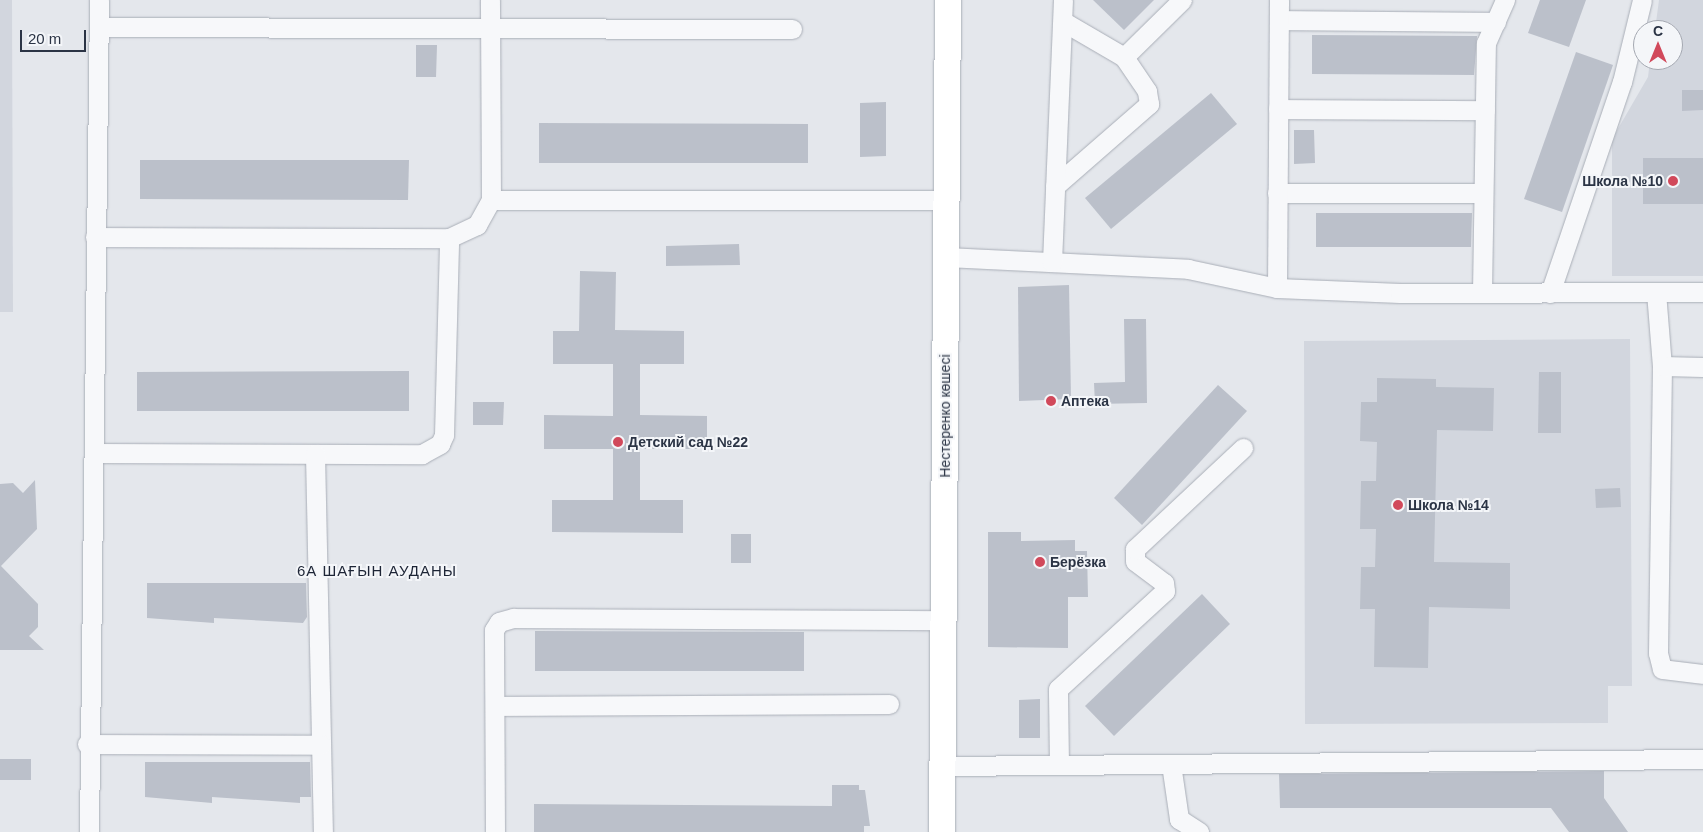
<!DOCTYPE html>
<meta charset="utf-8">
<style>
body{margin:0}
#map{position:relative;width:1703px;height:832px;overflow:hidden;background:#e4e7ec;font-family:Helvetica,sans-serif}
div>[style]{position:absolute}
.built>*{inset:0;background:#d2d6de}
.building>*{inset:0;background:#bbc0ca}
.roads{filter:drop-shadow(0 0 1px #a9aeb7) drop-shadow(0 0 1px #a9aeb7)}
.street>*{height:19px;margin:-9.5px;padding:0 9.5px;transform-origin:9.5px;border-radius:9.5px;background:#f7f8fa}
.secondary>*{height:26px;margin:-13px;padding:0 13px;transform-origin:13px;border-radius:13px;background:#fff}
.dots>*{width:14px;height:14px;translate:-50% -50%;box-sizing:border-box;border:2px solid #f4f6f9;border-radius:50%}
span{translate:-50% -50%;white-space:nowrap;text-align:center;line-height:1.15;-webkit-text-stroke:4px #f4f6f9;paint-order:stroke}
.poi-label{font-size:14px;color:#2b3445;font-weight:700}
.right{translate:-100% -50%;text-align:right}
.left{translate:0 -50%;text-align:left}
.street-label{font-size:14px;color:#2b3445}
.neighbourhood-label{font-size:15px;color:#1d2536;letter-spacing:1px}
.north{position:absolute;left:1633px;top:20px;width:50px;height:50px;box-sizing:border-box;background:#f4f6f9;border:1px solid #a4a8b1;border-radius:50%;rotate:0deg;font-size:14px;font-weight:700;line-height:20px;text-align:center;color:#2b3445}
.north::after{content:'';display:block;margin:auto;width:18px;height:22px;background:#d1495b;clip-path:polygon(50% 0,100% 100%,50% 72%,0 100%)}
.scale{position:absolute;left:20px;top:30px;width:66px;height:22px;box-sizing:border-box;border:2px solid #2b3445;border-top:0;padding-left:6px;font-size:15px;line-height:18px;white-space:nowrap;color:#2b3445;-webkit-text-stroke:4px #f4f6f9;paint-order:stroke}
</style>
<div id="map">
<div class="built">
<div style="clip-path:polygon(0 0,12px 0,13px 312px,0 312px)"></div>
<div style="clip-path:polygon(1659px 0,1703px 0,1703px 276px,1612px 276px,1612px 139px,1648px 77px,1650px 60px,1673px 60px,1673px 30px,1655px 30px)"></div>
<div style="clip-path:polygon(1630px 339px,1632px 686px,1608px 686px,1608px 723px,1305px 724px,1304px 341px)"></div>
</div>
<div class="building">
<div style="clip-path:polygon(1093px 0,1154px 0,1124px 30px)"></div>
<div style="clip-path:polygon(1540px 0,1586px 0,1569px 47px,1528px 33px)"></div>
<div style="clip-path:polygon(1312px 35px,1477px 36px,1474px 75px,1312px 74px)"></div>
<div style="clip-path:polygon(416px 45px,437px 45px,436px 77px,416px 77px)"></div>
<div style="clip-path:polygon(1576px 52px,1613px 65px,1562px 212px,1524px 199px)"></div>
<div style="clip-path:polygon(1682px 90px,1703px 90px,1703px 110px,1682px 111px)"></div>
<div style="clip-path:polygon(1211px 93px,1237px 124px,1111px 229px,1085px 198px)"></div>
<div style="clip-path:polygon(886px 102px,886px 156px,860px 157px,860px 103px)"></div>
<div style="clip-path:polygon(539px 123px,808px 124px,808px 163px,539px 163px)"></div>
<div style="clip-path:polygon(1294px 130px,1314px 130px,1315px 163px,1294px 164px)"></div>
<div style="clip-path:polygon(1643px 158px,1703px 158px,1703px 204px,1643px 204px)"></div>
<div style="clip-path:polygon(140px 160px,409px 160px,408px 200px,140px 199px)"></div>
<div style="clip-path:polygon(1316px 213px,1472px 213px,1471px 247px,1316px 247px)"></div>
<div style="clip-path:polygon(739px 244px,740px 265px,666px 266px,666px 246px)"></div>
<div style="clip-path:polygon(580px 271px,616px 272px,615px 330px,684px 331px,684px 364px,640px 364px,640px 415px,707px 416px,707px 449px,640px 449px,640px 500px,683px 500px,683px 533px,552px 532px,552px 500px,613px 500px,613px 449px,544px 449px,544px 415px,613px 416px,613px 364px,553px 364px,553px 331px,579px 331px)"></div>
<div style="clip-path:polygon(1069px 285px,1071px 399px,1019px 401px,1018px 287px)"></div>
<div style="clip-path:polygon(1124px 319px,1146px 319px,1147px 403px,1095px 404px,1094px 383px,1125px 382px)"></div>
<div style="clip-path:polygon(409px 371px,409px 411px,137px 411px,137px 372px)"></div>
<div style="clip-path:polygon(1539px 372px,1561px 372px,1561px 433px,1538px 433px)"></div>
<div style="clip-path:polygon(1377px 378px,1436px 379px,1436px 387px,1494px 388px,1493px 431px,1437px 430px,1434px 562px,1510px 563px,1510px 609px,1429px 607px,1428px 668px,1374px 667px,1375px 609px,1360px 609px,1361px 567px,1375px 567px,1376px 529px,1360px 529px,1361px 481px,1376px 481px,1377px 442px,1360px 441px,1361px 402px,1377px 402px)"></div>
<div style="clip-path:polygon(1218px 385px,1247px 411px,1142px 525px,1114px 498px)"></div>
<div style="clip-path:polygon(473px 402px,504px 402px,503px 425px,473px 425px)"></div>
<div style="clip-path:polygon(35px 480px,37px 529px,1px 566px,38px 604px,38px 627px,29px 636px,44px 650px,0 650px,0 484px,13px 483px,23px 493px)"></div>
<div style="clip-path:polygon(1620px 488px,1621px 507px,1596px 508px,1595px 489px)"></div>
<div style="clip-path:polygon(988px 532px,1021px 532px,1021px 541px,1075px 540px,1075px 551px,1087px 551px,1088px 597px,1068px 597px,1068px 648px,988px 647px)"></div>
<div style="clip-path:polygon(731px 534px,751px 534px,751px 563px,731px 563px)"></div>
<div style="clip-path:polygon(147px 583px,306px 583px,307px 617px,303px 623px,214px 618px,214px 623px,147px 618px)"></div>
<div style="clip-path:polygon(1202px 594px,1230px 624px,1114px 736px,1085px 706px)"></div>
<div style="clip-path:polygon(535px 631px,804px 632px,804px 671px,535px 671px)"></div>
<div style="clip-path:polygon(1040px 699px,1040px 738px,1019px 738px,1019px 700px)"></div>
<div style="clip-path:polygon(0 759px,31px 759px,31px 780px,0 780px)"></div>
<div style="clip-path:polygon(145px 762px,310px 762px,311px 797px,300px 797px,300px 803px,212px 797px,212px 803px,145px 797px)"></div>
<div style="clip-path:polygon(1604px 771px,1604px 798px,1628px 832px,1569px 832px,1551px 808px,1280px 808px,1279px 774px)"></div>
<div style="clip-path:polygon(832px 785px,859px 785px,859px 790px,865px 790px,870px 826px,864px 826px,864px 832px,534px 832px,534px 804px,832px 806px)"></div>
</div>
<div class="roads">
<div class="street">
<div style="left:1279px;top:20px;width:217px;rotate:0.5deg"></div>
<div style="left:99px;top:27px;width:693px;rotate:0.17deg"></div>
<div style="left:1124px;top:57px;width:81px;rotate:-44.5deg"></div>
<div style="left:1278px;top:109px;width:207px;rotate:0.3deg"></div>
<div style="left:1055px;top:186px;width:125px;rotate:-41.1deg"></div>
<div style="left:1149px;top:104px;width:13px;rotate:-99deg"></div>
<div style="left:1147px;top:91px;width:41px;rotate:-124.1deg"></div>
<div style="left:1124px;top:57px;width:69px;rotate:-149.7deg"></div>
<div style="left:1277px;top:193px;width:206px"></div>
<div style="left:491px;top:200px;width:455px"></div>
<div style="left:95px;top:237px;width:354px;rotate:0.2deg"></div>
<div style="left:946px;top:257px;width:242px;rotate:2.8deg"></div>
<div style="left:1188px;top:269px;width:91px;rotate:12.1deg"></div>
<div style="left:1277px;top:288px;width:123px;rotate:2.3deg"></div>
<div style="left:1400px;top:293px;width:303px;rotate:-0.2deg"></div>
<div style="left:1052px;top:262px;width:262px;rotate:-87.6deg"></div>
<div style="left:1277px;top:288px;width:288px;rotate:-89.6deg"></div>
<div style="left:1656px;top:292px;width:74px;rotate:85.4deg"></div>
<div style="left:1662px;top:366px;width:287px;rotate:90.8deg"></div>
<div style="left:1658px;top:653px;width:16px;rotate:76deg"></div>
<div style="left:1662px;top:669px;width:41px;rotate:7deg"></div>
<div style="left:1482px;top:293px;width:250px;rotate:-89.1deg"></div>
<div style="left:1486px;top:43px;width:47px;rotate:-66.2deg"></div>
<div style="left:1550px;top:293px;width:223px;rotate:-71.2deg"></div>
<div style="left:1622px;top:82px;width:84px;rotate:-76.3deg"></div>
<div style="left:1662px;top:366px;width:41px;rotate:1.4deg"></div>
<div style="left:94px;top:453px;width:328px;rotate:0.2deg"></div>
<div style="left:422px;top:454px;width:21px;rotate:-29deg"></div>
<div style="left:440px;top:444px;width:10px;rotate:-66deg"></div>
<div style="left:444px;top:435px;width:197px;rotate:-88.5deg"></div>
<div style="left:449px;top:238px;width:31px;rotate:-25deg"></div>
<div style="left:477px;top:225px;width:29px;rotate:-61deg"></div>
<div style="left:491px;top:200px;width:200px;rotate:-90.3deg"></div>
<div style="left:315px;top:454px;width:378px;rotate:88.8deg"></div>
<div style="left:495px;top:706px;width:394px;rotate:-0.3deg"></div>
<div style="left:87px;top:744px;width:234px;rotate:0.2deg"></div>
<div style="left:1171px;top:764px;width:56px;rotate:81.7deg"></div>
<div style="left:1179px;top:819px;width:24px;rotate:33deg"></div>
<div style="left:1059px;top:765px;width:76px;rotate:-90.8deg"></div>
<div style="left:1058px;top:689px;width:145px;rotate:-42.5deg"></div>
<div style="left:1165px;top:591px;width:8px;rotate:-97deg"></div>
<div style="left:1164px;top:583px;width:36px;rotate:-143deg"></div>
<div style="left:1135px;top:561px;width:12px;rotate:-90deg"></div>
<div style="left:1135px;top:549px;width:148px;rotate:-43.1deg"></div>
<div style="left:942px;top:766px;width:761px;rotate:-0.53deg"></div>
<div style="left:89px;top:832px;width:832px;rotate:-89.31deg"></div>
<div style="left:495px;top:832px;width:202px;rotate:-90.3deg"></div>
<div style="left:494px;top:630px;width:9px;rotate:-58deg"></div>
<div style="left:499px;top:622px;width:15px;rotate:-16deg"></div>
<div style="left:513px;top:618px;width:430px;rotate:0.3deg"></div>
</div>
<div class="secondary">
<div style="left:942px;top:832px;width:832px;rotate:-89.59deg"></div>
</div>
</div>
<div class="dots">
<div style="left:1673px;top:181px;background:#d1495b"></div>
<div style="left:1051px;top:401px;background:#d1495b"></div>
<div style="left:618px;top:442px;background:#d1495b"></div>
<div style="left:1398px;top:505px;background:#d1495b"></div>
<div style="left:1040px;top:562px;background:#d1495b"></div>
</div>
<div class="poi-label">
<span class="right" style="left:1663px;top:181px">Школа №10</span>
<span class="left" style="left:1061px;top:401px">Аптека</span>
<span class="left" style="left:628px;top:442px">Детский сад №22</span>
<span class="left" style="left:1408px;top:505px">Школа №14</span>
<span class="left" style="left:1050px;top:562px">Берёзка</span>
</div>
<div class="street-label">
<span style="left:945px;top:416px;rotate:-90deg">Нестеренко көшесі</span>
</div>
<div class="neighbourhood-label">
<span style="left:377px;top:571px">6А ШАҒЫН АУДАНЫ</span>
</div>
<div class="north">С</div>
<div class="scale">20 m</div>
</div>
